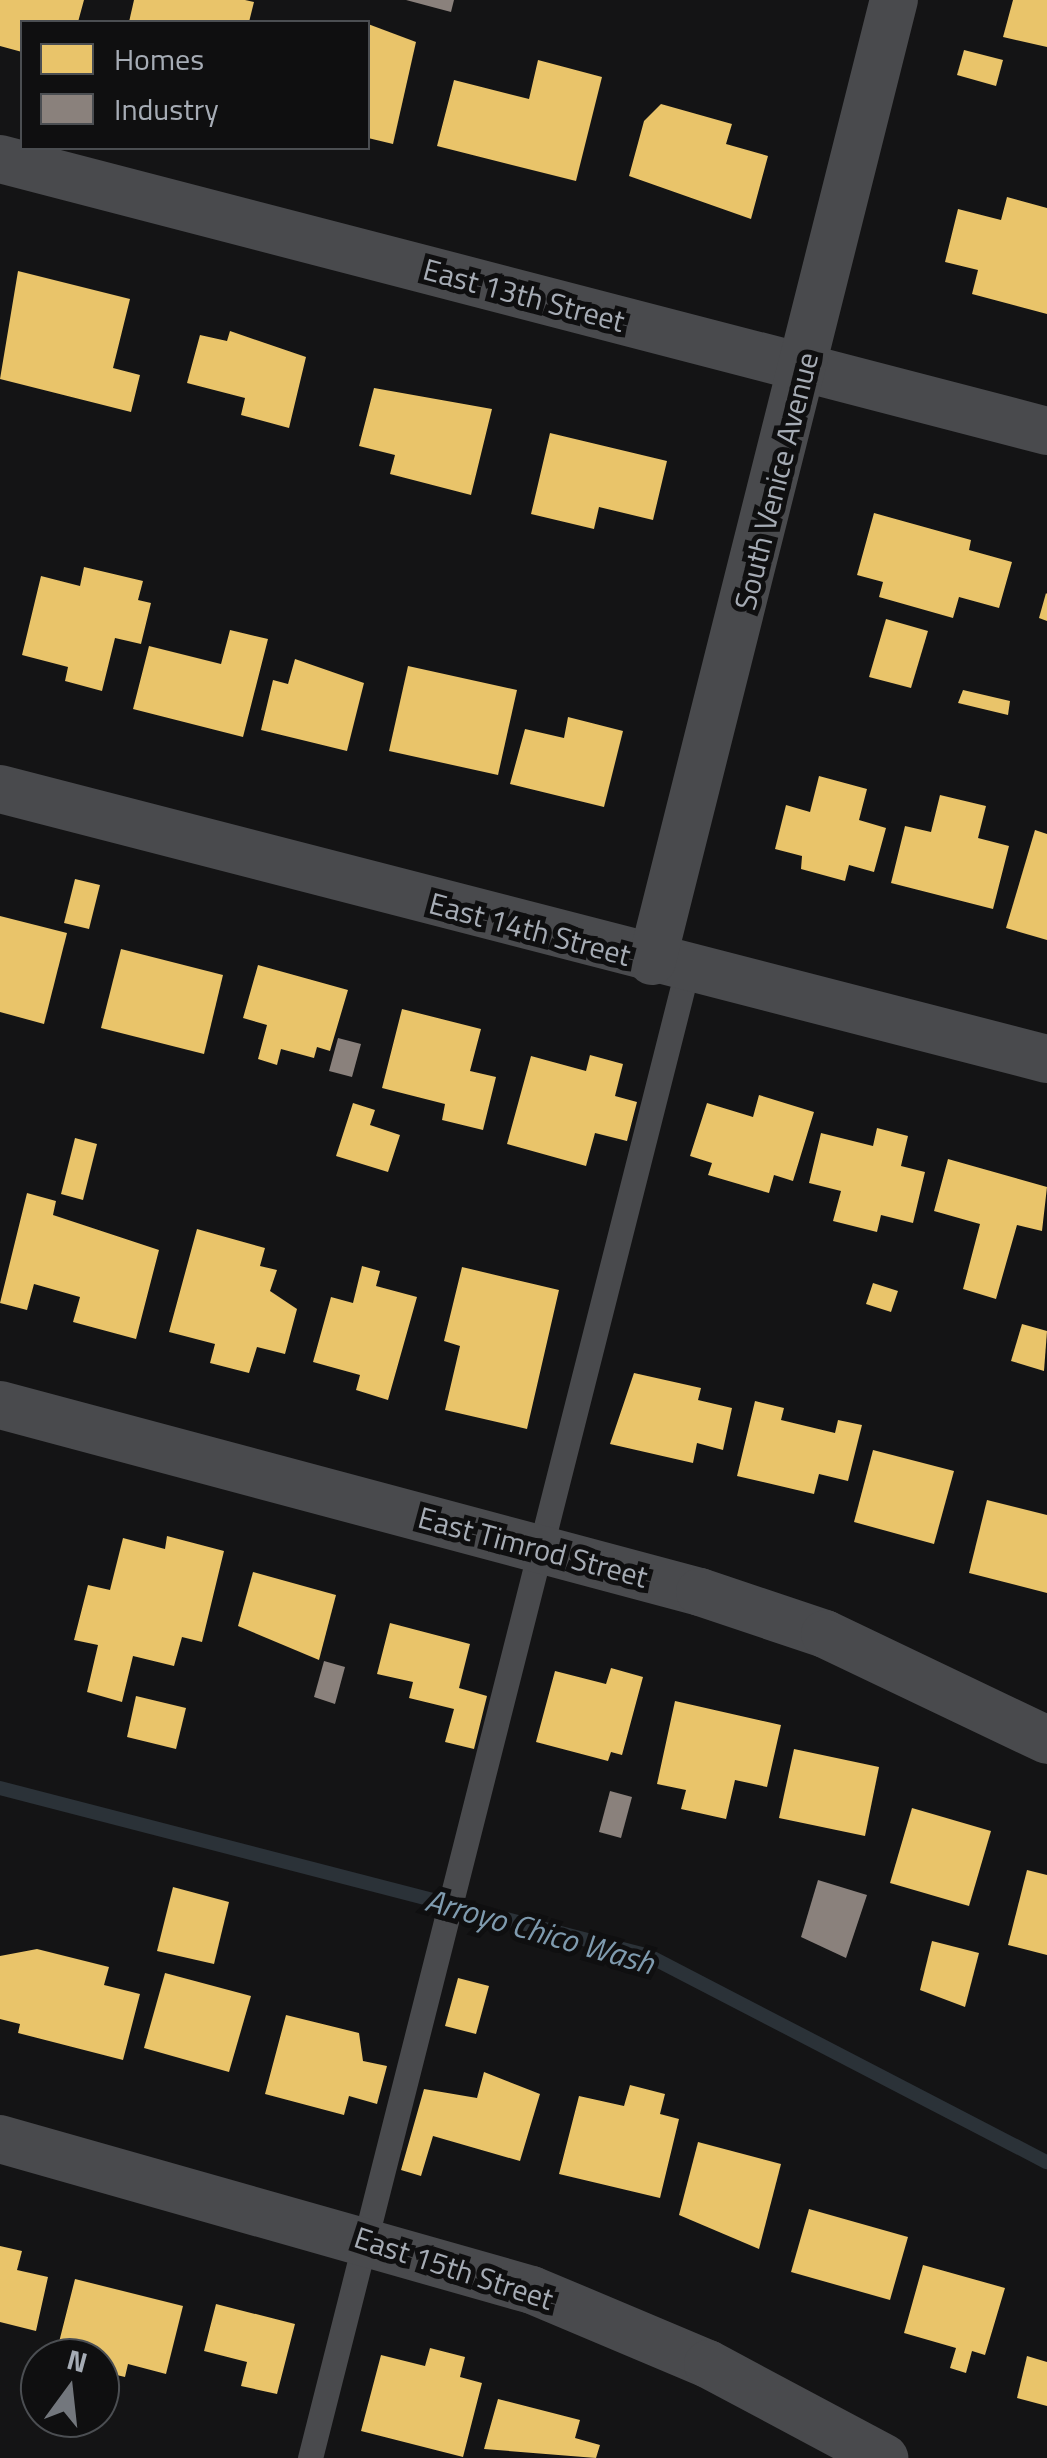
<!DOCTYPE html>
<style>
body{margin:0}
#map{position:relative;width:1047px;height:2458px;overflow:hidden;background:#141415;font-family:"Titillium Web",sans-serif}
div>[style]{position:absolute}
.homes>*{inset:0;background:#e9c46a}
.industry>*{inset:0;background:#8a817c}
.stream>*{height:14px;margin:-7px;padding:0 7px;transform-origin:7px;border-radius:7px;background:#2b3238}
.lane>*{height:25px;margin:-12.5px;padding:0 12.5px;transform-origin:12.5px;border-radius:12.5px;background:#494a4d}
.street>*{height:48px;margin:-24px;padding:0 24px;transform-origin:24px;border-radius:24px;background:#494a4d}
span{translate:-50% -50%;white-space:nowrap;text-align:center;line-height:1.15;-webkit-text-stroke:10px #0f0f10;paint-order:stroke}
.street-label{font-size:30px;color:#a6acb5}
.water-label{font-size:32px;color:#7f9baf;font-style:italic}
.legend{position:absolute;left:20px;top:20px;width:350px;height:130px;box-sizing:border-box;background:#0f0f10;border:2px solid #4b4e52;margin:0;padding:12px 18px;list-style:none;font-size:30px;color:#a6acb5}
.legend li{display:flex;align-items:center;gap:20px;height:50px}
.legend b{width:50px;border:2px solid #4b4e52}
.north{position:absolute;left:20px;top:2338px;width:100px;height:100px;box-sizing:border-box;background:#0f0f10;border:2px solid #4b4e52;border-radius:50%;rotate:15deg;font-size:28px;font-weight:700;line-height:40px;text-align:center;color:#a6acb5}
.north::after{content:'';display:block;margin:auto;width:35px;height:45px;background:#73777d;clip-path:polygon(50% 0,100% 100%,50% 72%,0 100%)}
</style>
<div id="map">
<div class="homes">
<div style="clip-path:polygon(0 0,84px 0,78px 22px,22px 22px,22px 52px,0 46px)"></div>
<div style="clip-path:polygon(134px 0,245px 0,254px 2px,249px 22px,129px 22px)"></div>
<div style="clip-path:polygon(1013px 0,1047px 0,1047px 47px,1003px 37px)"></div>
<div style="clip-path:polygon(368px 24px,416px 42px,393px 144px,368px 138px)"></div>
<div style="clip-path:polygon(964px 50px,1003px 60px,996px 86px,957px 75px)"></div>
<div style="clip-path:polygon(538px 60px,602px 77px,576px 181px,437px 146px,454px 80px,529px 99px)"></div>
<div style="clip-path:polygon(661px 104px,732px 124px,726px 144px,768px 156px,751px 219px,629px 176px,644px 121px)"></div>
<div style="clip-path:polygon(1007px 197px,1047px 208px,1047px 314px,972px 294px,978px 270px,945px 262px,958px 209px,1001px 220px)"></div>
<div style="clip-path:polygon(18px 271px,130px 299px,113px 368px,140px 375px,131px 412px,0 379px)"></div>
<div style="clip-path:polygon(230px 331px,306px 357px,289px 428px,241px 415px,245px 398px,187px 383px,200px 335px,227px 341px)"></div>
<div style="clip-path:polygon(374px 388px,492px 409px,471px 495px,390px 474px,395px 455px,359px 446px)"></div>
<div style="clip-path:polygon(550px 433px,667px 461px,653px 520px,599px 507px,594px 529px,531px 514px)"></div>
<div style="clip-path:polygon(874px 513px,971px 540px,969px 550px,1012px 562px,999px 608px,959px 597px,953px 618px,879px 597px,883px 582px,857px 575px)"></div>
<div style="clip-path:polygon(84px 567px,143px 581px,138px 600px,151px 603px,141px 644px,115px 638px,102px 691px,65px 681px,68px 667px,22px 655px,41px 576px,80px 586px)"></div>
<div style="clip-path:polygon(1046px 593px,1047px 594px,1047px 621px,1039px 618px)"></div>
<div style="clip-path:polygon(886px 619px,928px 631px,911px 688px,869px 677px)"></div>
<div style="clip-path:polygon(230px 630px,268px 639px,243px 737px,133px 709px,149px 646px,221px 664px)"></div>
<div style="clip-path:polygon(295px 659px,364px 683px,347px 751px,261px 730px,273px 680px,288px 684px)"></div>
<div style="clip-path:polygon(408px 666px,517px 690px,498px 775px,389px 751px)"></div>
<div style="clip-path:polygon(963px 690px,1010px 701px,1008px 715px,958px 703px)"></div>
<div style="clip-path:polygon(568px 717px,623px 731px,604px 807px,510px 784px,525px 729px,564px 738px)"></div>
<div style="clip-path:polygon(819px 776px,867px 789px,859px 820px,886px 828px,874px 872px,849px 865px,845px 881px,801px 869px,802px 856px,775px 849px,786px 805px,810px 812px)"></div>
<div style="clip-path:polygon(940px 795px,986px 806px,978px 838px,1009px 846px,993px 909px,891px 883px,905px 826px,931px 832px)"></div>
<div style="clip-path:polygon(1035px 830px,1047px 834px,1047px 940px,1006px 928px)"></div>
<div style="clip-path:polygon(75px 879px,100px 885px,89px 929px,64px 923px)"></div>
<div style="clip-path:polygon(0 916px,67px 933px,44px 1024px,0 1012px)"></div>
<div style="clip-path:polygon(121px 949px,223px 975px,204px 1054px,101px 1028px)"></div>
<div style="clip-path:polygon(258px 965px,348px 990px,330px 1051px,317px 1047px,314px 1058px,281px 1049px,277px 1065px,258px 1059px,267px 1025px,243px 1018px)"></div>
<div style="clip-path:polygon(402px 1009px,481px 1029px,470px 1071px,496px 1077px,483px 1130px,442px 1120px,445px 1104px,382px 1088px)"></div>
<div style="clip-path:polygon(590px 1055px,623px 1064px,615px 1096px,637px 1102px,627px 1141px,595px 1133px,586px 1166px,507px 1144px,531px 1056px,586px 1071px)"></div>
<div style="clip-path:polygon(759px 1095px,814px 1112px,793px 1181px,774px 1175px,769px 1193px,708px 1175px,712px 1163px,690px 1156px,707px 1103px,753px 1117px)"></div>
<div style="clip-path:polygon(353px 1103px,375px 1110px,370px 1125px,400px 1135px,388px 1172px,336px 1156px)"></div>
<div style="clip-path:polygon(877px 1128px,908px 1136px,901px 1166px,925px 1172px,913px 1223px,881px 1215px,877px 1232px,833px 1221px,841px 1191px,809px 1183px,821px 1133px,873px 1146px)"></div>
<div style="clip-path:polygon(75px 1138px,97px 1144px,83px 1200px,61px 1194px)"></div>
<div style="clip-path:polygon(948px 1159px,1047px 1187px,1042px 1231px,1017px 1225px,996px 1299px,963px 1289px,980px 1224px,934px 1211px)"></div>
<div style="clip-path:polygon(27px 1193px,56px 1201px,53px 1215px,159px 1250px,136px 1339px,73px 1322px,80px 1297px,34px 1284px,27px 1310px,0 1303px)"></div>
<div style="clip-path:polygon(197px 1229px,265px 1248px,260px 1266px,277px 1270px,270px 1291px,297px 1309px,285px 1354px,257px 1347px,249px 1373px,210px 1363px,215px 1344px,169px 1332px)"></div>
<div style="clip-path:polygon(362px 1266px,380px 1271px,376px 1286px,417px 1297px,388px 1400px,356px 1390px,360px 1375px,313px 1362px,331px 1297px,353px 1303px)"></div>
<div style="clip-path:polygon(462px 1267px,559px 1290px,527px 1429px,445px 1410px,460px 1346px,444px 1341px)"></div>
<div style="clip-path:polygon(873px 1283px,898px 1291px,891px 1312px,866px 1304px)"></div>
<div style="clip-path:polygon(1022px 1324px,1047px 1331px,1044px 1371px,1011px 1361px)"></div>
<div style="clip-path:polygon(634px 1373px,701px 1388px,698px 1400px,732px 1408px,723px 1450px,697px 1443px,693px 1463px,610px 1444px)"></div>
<div style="clip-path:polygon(755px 1401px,784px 1408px,781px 1420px,835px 1433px,838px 1420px,862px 1425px,848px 1481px,819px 1474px,814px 1494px,737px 1476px)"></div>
<div style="clip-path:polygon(873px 1450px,954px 1471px,934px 1544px,854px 1522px)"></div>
<div style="clip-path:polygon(987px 1500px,1047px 1515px,1047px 1593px,969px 1573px)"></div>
<div style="clip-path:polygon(167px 1536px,224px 1551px,202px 1642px,182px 1637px,174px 1666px,133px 1656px,122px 1702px,87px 1692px,98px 1645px,74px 1640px,88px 1585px,110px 1590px,123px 1538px,165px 1549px)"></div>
<div style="clip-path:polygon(253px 1572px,336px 1595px,319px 1660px,238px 1626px)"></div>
<div style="clip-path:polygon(390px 1623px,470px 1644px,459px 1688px,487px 1696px,474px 1749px,445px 1742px,454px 1709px,409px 1698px,413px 1682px,377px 1674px)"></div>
<div style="clip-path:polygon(611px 1668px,643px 1677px,622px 1755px,611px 1752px,608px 1761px,536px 1742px,555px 1671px,606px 1684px)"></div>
<div style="clip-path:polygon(136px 1696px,186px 1708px,176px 1749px,127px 1737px)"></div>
<div style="clip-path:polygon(675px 1701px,781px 1725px,767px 1787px,735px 1780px,726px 1819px,681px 1809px,686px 1790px,657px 1784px)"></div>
<div style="clip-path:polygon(794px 1749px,879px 1767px,865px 1836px,779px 1818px)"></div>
<div style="clip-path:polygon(912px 1808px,991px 1831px,969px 1906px,890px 1883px)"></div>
<div style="clip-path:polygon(1027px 1870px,1047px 1875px,1047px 1955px,1008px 1945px)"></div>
<div style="clip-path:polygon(173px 1887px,229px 1902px,214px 1964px,157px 1951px)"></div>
<div style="clip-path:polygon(932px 1941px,979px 1953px,965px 2007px,920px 1990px)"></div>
<div style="clip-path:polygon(37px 1949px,109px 1967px,104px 1985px,140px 1994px,123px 2060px,18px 2033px,20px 2024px,0 2019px,0 1956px)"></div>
<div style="clip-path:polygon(165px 1973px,251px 1996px,229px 2072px,144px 2048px)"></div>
<div style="clip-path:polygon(458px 1978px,489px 1986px,476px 2034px,445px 2026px)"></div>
<div style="clip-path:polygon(286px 2015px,359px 2033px,363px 2061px,387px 2066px,377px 2104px,349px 2096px,344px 2115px,265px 2094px)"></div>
<div style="clip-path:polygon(484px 2072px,540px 2094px,520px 2161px,433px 2136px,421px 2176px,401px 2170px,424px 2089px,477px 2098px)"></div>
<div style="clip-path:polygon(630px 2085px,665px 2094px,660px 2114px,679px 2119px,660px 2198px,559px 2174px,579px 2096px,624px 2106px)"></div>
<div style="clip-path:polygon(698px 2142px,781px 2164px,759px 2249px,679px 2215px)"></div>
<div style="clip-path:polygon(809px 2209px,908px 2237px,890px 2300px,791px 2272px)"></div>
<div style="clip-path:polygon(0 2246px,22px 2251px,17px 2270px,48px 2277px,36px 2331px,0 2322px)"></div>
<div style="clip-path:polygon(923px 2265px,1005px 2288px,985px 2355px,972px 2351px,966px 2373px,950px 2368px,956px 2348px,904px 2333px)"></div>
<div style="clip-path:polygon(75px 2279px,183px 2306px,166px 2374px,128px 2364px,125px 2377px,100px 2371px,100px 2358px,55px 2358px)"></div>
<div style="clip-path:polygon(216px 2304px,295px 2324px,277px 2394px,241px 2386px,247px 2362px,204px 2351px)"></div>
<div style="clip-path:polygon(430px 2348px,465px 2357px,460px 2377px,482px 2383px,463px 2457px,361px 2431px,381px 2355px,425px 2366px)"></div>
<div style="clip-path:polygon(1027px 2356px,1047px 2362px,1047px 2406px,1017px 2398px)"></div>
<div style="clip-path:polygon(498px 2399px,580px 2420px,575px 2438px,600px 2445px,596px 2458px,484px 2449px)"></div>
</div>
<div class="industry">
<div style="clip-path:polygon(406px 0,454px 0,451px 12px)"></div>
<div style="clip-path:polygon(338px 1038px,361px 1044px,352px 1077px,329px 1071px)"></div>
<div style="clip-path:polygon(324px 1661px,345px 1667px,335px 1704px,314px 1697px)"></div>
<div style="clip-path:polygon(610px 1791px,632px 1797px,621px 1838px,599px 1832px)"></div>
<div style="clip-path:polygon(818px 1880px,867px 1895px,846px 1958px,801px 1937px)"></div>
</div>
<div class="stream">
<div style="left:0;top:1788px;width:670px;rotate:14.51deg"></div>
<div style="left:649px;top:1956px;width:448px;rotate:27.4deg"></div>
</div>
<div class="lane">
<div style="left:310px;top:2458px;width:1535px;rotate:-75.78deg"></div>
</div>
<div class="street">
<div style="left:0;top:159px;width:1082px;rotate:14.56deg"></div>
<div style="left:0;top:789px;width:1081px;rotate:14.46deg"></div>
<div style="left:652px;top:961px;width:991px;rotate:-75.87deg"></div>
<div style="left:0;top:1405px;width:725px;rotate:14.96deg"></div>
<div style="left:700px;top:1592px;width:132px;rotate:18.6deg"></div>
<div style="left:825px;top:1634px;width:246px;rotate:25.5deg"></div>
<div style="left:0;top:2139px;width:553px;rotate:15.85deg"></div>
<div style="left:532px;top:2290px;width:191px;rotate:22.8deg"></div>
<div style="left:708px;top:2364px;width:200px;rotate:28.1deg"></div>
</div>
<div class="street-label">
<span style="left:524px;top:295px;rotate:15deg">East 13th Street</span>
<span style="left:776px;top:481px;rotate:-76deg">South Venice Avenue</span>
<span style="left:530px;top:929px;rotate:15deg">East 14th Street</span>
<span style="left:533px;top:1547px;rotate:15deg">East Timrod Street</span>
<span style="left:454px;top:2268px;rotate:18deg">East 15th Street</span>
</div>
<div class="water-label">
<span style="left:540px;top:1931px;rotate:16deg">Arroyo Chico Wash</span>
</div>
<ul class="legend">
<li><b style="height:28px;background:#e9c46a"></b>Homes</li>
<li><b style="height:28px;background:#8a817c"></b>Industry</li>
</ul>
<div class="north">N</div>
</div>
